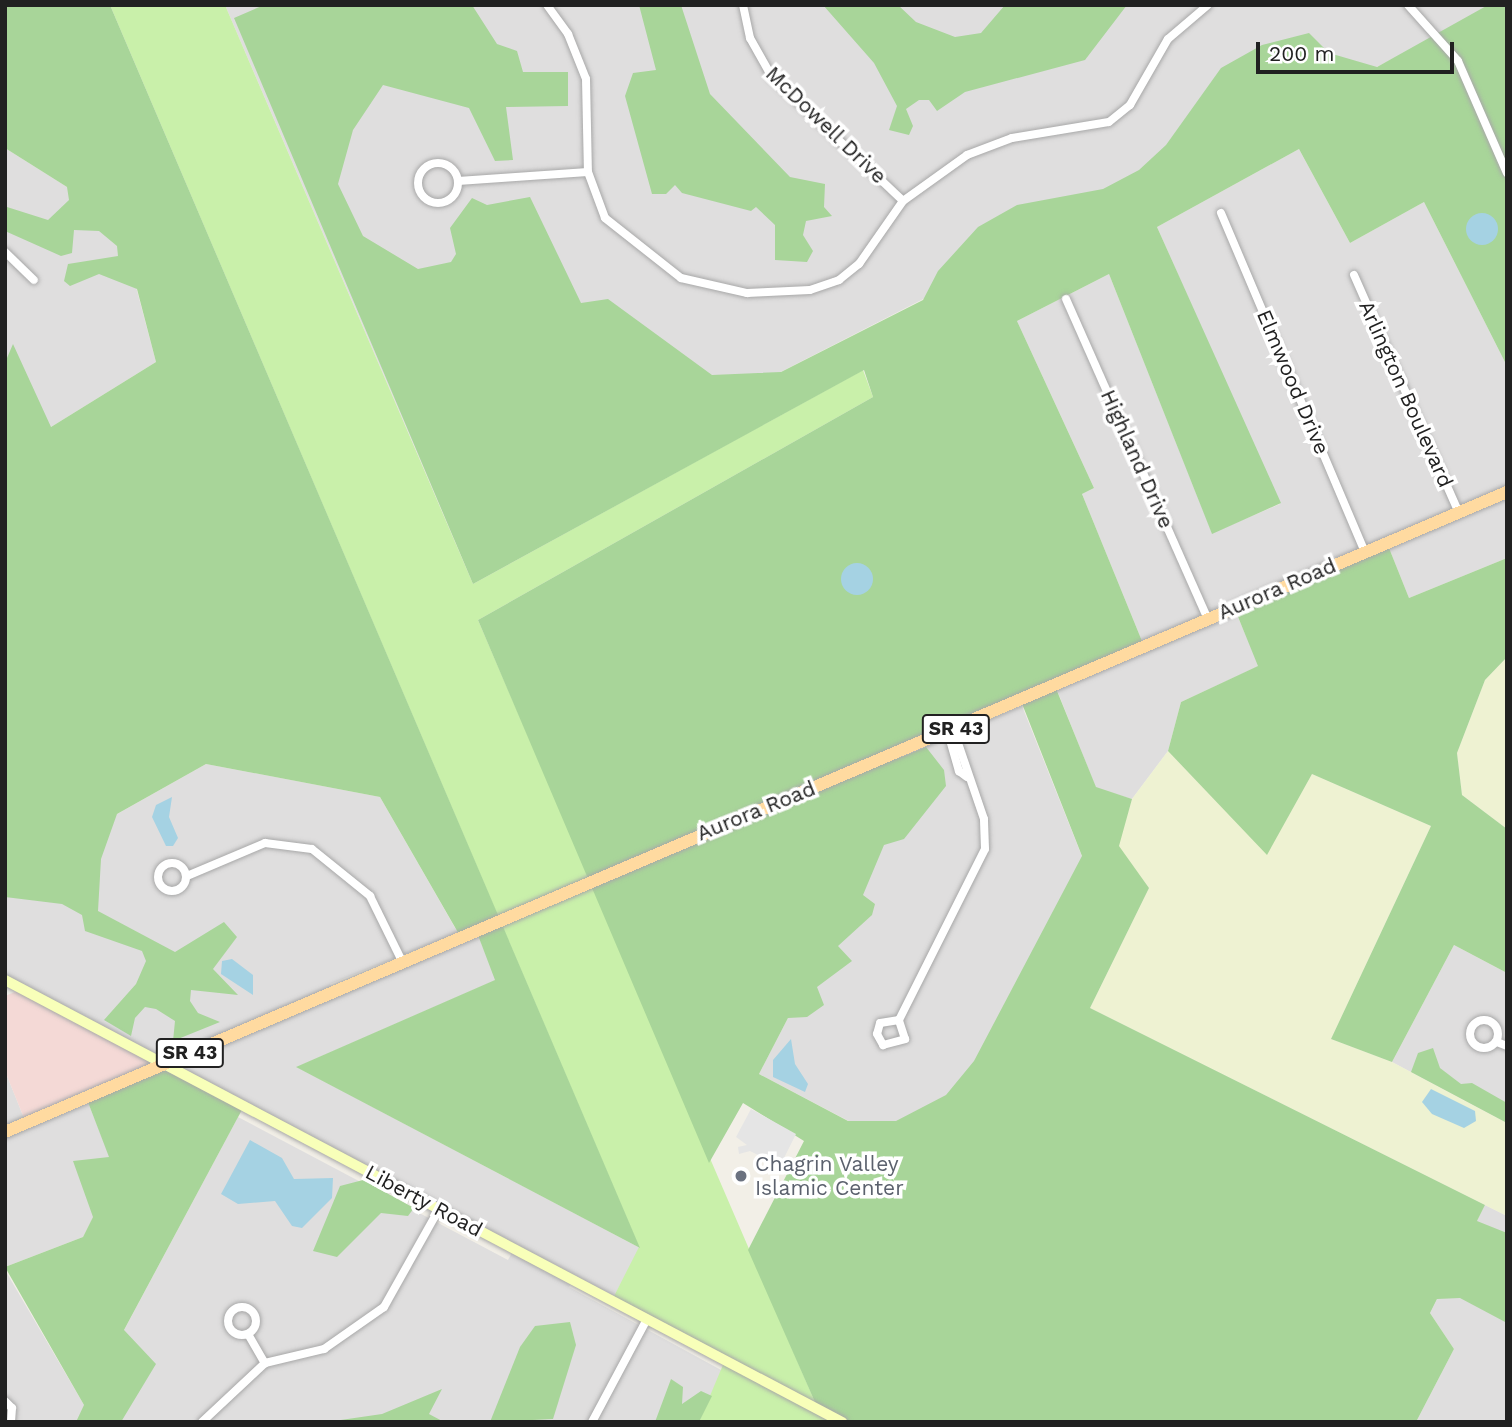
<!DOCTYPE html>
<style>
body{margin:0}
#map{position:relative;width:1512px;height:1427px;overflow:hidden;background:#f2efe7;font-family:"Work Sans",sans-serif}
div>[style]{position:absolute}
.residential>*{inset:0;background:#dfdede}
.commercial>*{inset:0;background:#f4d9d6}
.farmland>*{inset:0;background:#eef2d2}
.grass>*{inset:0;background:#c9f0aa}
.forest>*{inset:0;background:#a8d599}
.parking>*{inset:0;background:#e5e5e5}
.water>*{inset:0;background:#a5d2e3}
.round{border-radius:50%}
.roads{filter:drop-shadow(0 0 2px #a8a8a8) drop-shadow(0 0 2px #a8a8a8)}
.street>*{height:8px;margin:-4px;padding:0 4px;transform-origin:4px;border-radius:4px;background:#fff}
.street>.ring{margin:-4px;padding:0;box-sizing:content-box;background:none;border:8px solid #fff;border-radius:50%}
.secondary>*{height:10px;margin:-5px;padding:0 5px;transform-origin:5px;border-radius:5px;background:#f8ffb9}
.primary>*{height:12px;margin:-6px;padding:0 6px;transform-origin:6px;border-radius:6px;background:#ffdaa0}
.dots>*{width:19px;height:19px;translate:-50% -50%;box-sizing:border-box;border:4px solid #fff;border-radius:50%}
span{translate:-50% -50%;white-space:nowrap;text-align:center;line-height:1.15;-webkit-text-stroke:7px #fff;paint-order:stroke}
.shield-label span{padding:2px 5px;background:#fff;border:2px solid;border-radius:5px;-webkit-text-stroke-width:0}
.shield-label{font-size:19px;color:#212121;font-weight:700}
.street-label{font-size:21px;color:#212121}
.worship-label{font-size:21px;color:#5b616d}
.left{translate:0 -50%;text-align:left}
.frame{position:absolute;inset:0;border:7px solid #212121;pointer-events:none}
.scale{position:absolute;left:1256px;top:42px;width:198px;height:32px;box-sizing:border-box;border:4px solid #212121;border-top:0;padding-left:9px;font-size:21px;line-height:24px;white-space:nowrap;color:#212121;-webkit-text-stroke:5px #fff;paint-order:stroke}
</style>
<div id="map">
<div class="residential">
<div style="clip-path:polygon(225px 5px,1498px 5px,454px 539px)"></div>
<div style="clip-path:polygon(5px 148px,118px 219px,156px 362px,51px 427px,5px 406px)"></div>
<div style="clip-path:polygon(1299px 149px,1350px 243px,1424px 202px,1507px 366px,1507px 558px,1409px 598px,1387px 543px,1234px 608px,1259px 666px,1181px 702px,1168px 751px,1132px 799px,1096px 788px,1055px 685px,1144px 646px,1082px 494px,1094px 488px,1017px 321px,1109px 274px,1212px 533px,1280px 504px,1157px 227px)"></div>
<div style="clip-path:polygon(1022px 706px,1089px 874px,938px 1168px,759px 1074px,903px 796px,889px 762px)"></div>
<div style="clip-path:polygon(206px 764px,380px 797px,458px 933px,330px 984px,333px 990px,476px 930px,496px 980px,297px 1067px,640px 1248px,612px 1300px,573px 1280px,569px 1287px,723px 1371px,699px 1422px,5px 1422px,5px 1270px,84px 1405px,238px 1117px,508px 1260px,514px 1249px,5px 980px,5px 867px,50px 843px,55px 849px)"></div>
<div style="clip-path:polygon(1454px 945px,1507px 973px,1507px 1123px,1392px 1062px)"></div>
<div style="clip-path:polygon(5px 1071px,26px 1123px,86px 1097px,116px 1173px,83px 1237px,5px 1267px)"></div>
<div style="clip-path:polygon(1485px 1205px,1507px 1216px,1507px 1422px,1416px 1422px,1454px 1349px,1430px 1313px)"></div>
</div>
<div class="commercial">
<div style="clip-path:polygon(22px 989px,164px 1064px,26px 1123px,5px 1071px,5px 996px)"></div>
</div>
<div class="farmland">
<div style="clip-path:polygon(1507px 657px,1507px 829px,1462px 795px,1457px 753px,1485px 680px)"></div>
<div style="clip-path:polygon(1168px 751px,1267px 854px,1312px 774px,1431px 826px,1331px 1039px,1392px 1062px,1507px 1123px,1507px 1216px,1090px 1008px,1149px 888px,1118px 846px,1132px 799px)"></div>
</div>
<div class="grass">
<div style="clip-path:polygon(110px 5px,225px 5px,473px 584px,863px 370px,873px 397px,478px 620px,818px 1409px,842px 1422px,699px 1422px,725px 1360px,612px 1300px,639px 1247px)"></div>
</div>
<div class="forest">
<div style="clip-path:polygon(5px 5px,110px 5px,640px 1248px,296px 1067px,495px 980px,476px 930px,460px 936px,380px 797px,206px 764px,117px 814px,101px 859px,98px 911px,175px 952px,224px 922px,237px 937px,213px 969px,238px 995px,191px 990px,190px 1001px,198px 1013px,220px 1022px,173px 1041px,175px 1021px,156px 1009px,145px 1007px,135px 1018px,131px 1036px,104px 1020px,136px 984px,146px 961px,142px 951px,85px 931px,82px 915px,62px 904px,5px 897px,7px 358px,13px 344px,51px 427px,156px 362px,137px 289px,99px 274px,70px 286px,64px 281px,68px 264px,118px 256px,117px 246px,99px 231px,74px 230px,72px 253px,61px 256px,5px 231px,7px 207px,48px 220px,69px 200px,67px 187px,5px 148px)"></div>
<div style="clip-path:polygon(evenodd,264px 5px,472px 5px,497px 44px,517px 51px,523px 72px,568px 72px,568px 106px,506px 107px,513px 160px,495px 161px,469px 108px,383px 85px,353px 130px,338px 184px,363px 236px,418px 269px,451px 262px,456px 254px,450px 228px,472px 198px,487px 205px,530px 197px,581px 303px,608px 299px,712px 375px,781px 372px,923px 300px,938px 271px,978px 227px,1017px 205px,1103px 189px,1139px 170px,1166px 145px,1221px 68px,1262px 45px,1309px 33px,1329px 53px,1377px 67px,1488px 5px,1507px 5px,1507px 366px,1424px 202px,1350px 243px,1299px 149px,1157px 227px,1281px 503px,1212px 534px,1109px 274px,1017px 321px,1094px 488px,1082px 494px,1144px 646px,1055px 686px,1096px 787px,1132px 799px,1119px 846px,1149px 888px,1090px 1008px,1485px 1205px,1477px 1221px,1507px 1233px,1507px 1323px,1460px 1298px,1437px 1299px,1430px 1313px,1454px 1349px,1416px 1422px,842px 1422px,818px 1409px,748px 1250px,804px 1141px,743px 1103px,709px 1163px,478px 620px,873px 397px,864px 370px,473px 584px,234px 18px,264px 5px,1021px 701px,1082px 856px,974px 1061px,946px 1095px,896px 1121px,848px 1121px,759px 1074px,788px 1018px,807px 1017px,824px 1005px,817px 987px,852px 961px,838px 946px,872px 915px,875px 904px,863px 895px,884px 845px,904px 839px,946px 786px,944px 770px,926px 747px,889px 762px,1021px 701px)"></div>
<div style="clip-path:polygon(639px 5px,681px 5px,710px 94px,790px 177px,825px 184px,824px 207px,832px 216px,806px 221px,803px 235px,813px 251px,807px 262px,775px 260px,775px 225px,756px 207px,751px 211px,682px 193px,675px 185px,666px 194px,652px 194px,625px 96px,633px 73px,656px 70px)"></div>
<div style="clip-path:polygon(823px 5px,898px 5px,916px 22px,955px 37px,981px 33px,1005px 5px,1127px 5px,1085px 60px,965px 92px,937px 111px,929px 100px,919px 100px,906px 109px,913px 126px,909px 135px,889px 130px,897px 106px,874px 63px)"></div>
<div style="clip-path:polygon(1387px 543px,1409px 598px,1507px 558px,1507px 657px,1485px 680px,1457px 753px,1462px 795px,1507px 829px,1507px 973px,1454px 945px,1392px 1062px,1331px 1039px,1431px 826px,1312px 774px,1267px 855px,1168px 751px,1181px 702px,1258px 666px,1234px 607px)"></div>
<div style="clip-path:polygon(1433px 1048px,1440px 1068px,1461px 1084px,1472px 1083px,1507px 1103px,1507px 1123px,1411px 1072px,1418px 1053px)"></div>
<div style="clip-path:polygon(164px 1064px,244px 1106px,124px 1330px,156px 1364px,121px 1422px,76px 1422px,84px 1405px,5px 1267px,83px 1237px,93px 1217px,73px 1161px,109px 1157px,86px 1097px)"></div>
<div style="clip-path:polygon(363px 1180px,414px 1208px,408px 1216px,381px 1213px,337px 1257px,313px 1251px,340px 1186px)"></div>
<div style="clip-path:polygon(570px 1322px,576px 1345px,553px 1419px,490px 1422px,520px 1347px,535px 1326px)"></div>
<div style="clip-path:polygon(671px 1379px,683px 1387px,682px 1404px,701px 1391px,712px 1396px,699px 1422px,655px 1422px)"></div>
<div style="clip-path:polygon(442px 1389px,429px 1414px,444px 1422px,327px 1422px,382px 1414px)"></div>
</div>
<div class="parking">
<div style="clip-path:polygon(751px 1109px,796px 1134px,780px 1166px,750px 1151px,739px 1154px,738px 1147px,747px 1145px,736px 1137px)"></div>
</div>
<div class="water">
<div class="round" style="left:1466px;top:213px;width:32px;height:32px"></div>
<div class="round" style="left:841px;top:563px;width:32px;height:32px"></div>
<div style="clip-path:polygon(172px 797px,169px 817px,178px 838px,173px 846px,166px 846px,152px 817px,156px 805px)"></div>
<div style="clip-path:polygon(232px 959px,253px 975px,253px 995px,221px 974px,222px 961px)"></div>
<div style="clip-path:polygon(791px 1039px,795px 1064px,808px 1084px,805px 1092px,773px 1077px,773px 1060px)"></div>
<div style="clip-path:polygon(1431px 1089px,1475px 1111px,1476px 1121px,1464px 1128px,1432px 1114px,1422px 1102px)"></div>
<div style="clip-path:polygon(250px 1140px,282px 1158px,294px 1179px,333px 1178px,332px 1198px,302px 1228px,292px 1226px,275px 1201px,238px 1204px,221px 1194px)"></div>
</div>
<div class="roads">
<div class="street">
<div style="left:547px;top:5px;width:36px;rotate:54deg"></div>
<div style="left:568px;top:34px;width:48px;rotate:68.2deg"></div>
<div style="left:586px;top:79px;width:93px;rotate:88.8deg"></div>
<div style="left:588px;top:172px;width:49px;rotate:69.7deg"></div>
<div style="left:605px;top:218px;width:97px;rotate:38.3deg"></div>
<div style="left:681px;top:278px;width:68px;rotate:12.8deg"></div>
<div style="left:747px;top:293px;width:63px;rotate:-2.7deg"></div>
<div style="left:810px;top:290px;width:31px;rotate:-19deg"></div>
<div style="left:839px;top:280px;width:26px;rotate:-39deg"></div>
<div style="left:859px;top:264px;width:77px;rotate:-55.1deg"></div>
<div style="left:903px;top:201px;width:79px;rotate:-35.7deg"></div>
<div style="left:967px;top:155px;width:48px;rotate:-20.7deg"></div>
<div style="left:1012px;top:138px;width:98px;rotate:-9.4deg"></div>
<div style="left:1109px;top:122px;width:27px;rotate:-39deg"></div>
<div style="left:1130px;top:105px;width:76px;rotate:-60.1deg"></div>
<div style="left:1168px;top:39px;width:52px;rotate:-40.4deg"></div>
<div style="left:743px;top:5px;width:34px;rotate:78deg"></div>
<div style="left:750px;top:38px;width:45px;rotate:60.6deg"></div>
<div style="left:772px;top:77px;width:180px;rotate:43.4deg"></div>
<div style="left:1408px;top:5px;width:75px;rotate:48.2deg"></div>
<div style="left:1458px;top:61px;width:122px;rotate:66.4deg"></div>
<div class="ring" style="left:418px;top:163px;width:32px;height:32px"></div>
<div style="left:458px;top:181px;width:130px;rotate:-4deg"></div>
<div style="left:1221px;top:213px;width:368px;rotate:67deg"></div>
<div style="left:5px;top:252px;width:40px;rotate:44deg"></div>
<div style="left:1354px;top:275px;width:260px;rotate:66.2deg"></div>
<div style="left:1066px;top:299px;width:350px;rotate:66.1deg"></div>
<div class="ring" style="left:158px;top:863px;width:20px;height:20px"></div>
<div style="left:187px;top:876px;width:85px;rotate:-22.9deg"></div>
<div style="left:265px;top:843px;width:47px;rotate:7.3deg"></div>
<div style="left:312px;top:849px;width:75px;rotate:39deg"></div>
<div style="left:370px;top:896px;width:72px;rotate:63.8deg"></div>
<div style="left:899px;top:1020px;width:19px;rotate:171deg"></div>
<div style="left:880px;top:1023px;width:11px;rotate:105deg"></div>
<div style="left:877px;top:1034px;width:13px;rotate:61deg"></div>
<div style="left:883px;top:1045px;width:23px;rotate:-15deg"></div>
<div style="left:905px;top:1039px;width:20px;rotate:-108deg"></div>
<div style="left:899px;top:1020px;width:191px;rotate:-63.3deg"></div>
<div style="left:985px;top:849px;width:30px;rotate:-92deg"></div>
<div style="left:984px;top:819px;width:80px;rotate:-108.9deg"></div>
<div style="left:958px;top:743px;width:14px;rotate:-135deg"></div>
<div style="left:948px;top:733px;width:40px;rotate:74deg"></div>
<div style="left:959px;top:771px;width:10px;rotate:37deg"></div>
<div class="ring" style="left:1470px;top:1020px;width:20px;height:20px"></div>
<div style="left:1497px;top:1042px;width:11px;rotate:22deg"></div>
<div class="ring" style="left:228px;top:1307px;width:20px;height:20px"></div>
<div style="left:248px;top:1334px;width:34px;rotate:60deg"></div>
<div style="left:5px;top:1401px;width:10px;rotate:45deg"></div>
<div style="left:12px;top:1408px;width:14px;rotate:94deg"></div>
<div style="left:202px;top:1422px;width:86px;rotate:-43.1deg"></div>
<div style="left:265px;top:1363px;width:61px;rotate:-13.3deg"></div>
<div style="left:324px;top:1349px;width:73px;rotate:-35deg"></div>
<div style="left:384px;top:1307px;width:112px;rotate:-60.7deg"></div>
<div style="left:592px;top:1422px;width:117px;rotate:-61.9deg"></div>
</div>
<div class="secondary">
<div style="left:5px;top:980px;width:947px;rotate:27.84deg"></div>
</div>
<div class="primary">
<div style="left:5px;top:1132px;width:1633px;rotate:-23.08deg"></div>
</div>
</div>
<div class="dots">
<div style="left:741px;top:1176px;background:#6b7280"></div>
</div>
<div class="shield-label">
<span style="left:956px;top:729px">SR 43</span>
<span style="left:190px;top:1053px">SR 43</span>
</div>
<div class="street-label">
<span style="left:826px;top:125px;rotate:44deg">McDowell Drive</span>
<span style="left:1293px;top:382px;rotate:67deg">Elmwood Drive</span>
<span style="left:1406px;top:394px;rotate:66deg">Arlington Boulevard</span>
<span style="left:1137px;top:459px;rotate:66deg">Highland Drive</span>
<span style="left:1277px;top:589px;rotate:-23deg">Aurora Road</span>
<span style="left:756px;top:811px;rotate:-22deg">Aurora Road</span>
<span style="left:424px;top:1201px;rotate:28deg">Liberty Road</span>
</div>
<div class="worship-label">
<span class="left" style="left:755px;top:1176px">Chagrin Valley<br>Islamic Center</span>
</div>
<div class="frame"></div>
<div class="scale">200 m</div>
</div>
